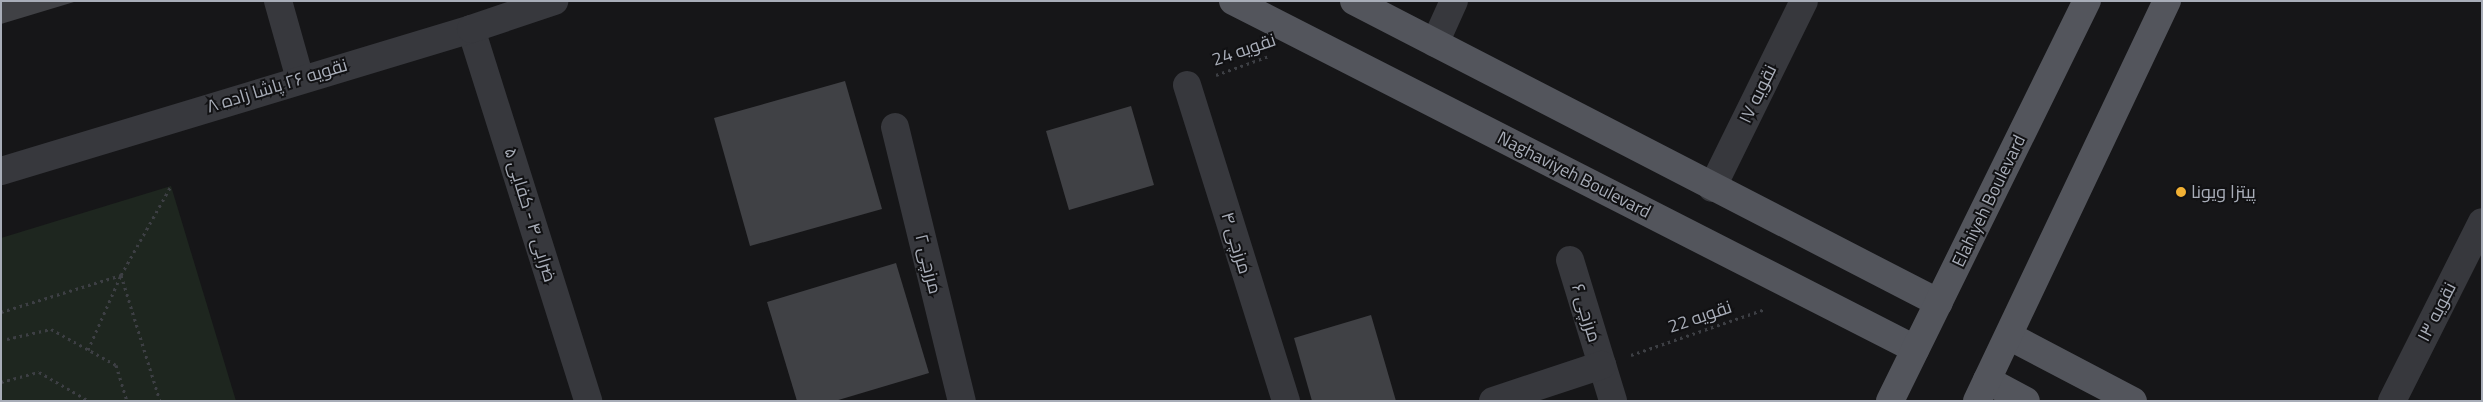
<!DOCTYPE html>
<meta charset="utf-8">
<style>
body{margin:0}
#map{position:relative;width:2483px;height:402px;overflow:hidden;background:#161618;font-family:"Titillium Web",Cairo,sans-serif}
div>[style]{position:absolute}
.green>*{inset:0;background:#1e261f}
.building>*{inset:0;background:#404145}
.path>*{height:3px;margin-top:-1.5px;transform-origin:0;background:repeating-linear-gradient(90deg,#3d3f44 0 2.5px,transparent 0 6.5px)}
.minor>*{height:28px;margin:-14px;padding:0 14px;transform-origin:14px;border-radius:14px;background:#37383d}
.major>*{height:28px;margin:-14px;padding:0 14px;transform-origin:14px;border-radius:14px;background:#53555c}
.dots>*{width:14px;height:14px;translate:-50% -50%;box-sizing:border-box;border:2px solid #111113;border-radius:50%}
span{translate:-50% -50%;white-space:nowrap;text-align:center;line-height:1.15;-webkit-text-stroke:4px #111113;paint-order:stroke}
.street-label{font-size:18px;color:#a8adb8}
.poi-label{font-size:18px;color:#a8adb8}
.left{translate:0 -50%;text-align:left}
.frame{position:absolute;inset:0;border:2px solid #a8adb8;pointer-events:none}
</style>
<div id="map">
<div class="green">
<div style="clip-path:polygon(171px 186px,236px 401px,1px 401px,1px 238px)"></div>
</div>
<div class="building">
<div style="clip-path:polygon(1px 1px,74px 1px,74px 2px,1px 24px)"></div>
<div style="clip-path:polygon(845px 81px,882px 209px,750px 246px,714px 118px)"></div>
<div style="clip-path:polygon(1131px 106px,1154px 185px,1069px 210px,1046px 131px)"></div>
<div style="clip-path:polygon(896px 263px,929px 373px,835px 401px,797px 401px,767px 302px)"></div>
<div style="clip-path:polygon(1371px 315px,1396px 401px,1312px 401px,1294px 338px)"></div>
</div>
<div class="path">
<div style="left:1216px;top:75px;width:56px;rotate:-19.7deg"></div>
<div style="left:1px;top:312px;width:126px;rotate:-17.1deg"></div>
<div style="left:121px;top:275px;width:132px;rotate:72.8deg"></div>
<div style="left:7px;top:339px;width:45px;rotate:-12.8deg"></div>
<div style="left:51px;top:329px;width:74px;rotate:29deg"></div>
<div style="left:116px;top:365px;width:38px;rotate:73deg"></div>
<div style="left:88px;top:350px;width:82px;rotate:-66.3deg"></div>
<div style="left:121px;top:275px;width:102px;rotate:-60.7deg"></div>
<div style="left:1631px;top:355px;width:142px;rotate:-18.9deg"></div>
<div style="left:1px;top:382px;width:39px;rotate:-15deg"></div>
<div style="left:39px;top:372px;width:58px;rotate:30.1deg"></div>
</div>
<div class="minor">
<div style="left:278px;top:1px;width:81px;rotate:74.2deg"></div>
<div style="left:471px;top:29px;width:390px;rotate:72.5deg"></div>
<div style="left:1435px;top:43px;width:46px;rotate:-65.7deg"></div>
<div style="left:1187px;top:85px;width:331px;rotate:72.6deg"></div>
<div style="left:895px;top:127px;width:282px;rotate:76.3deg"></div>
<div style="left:1px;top:171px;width:491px;rotate:-16.8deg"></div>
<div style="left:471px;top:29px;width:88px;rotate:-18.6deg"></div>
<div style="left:1712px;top:188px;width:208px;rotate:-63.8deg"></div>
<div style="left:1570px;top:260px;width:147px;rotate:73deg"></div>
<div style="left:1493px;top:401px;width:115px;rotate:-18.3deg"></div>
<div style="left:2392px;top:401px;width:200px;rotate:-63.3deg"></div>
</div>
<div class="major">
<div style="left:1233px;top:1px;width:766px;rotate:27.03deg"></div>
<div style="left:1354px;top:1px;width:658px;rotate:27.3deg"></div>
<div style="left:2009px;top:336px;width:140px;rotate:27.7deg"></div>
<div style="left:1987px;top:380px;width:44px;rotate:28.3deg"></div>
<div style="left:1890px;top:401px;width:446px;rotate:-63.8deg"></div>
<div style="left:1977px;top:401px;width:443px;rotate:-64.6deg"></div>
</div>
<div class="dots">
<div style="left:2181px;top:192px;background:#f2b134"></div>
</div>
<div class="street-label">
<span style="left:1244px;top:50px;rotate:-19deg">نقویه 24</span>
<span style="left:277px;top:86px;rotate:-17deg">نقویه ۲۶ پاشا زاده ۸</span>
<span style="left:1758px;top:94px;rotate:-64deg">نقویه ۱۷</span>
<span style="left:1574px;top:175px;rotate:27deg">Naghaviyeh Boulevard</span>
<span style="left:1989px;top:201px;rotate:-64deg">Elahiyeh Boulevard</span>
<span style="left:530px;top:215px;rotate:73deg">ضرابی ۴ - کفایی ۵</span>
<span style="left:1236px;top:243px;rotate:73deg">مرزچی ۴</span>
<span style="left:928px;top:264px;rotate:76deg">مرزچی ۲</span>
<span style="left:2437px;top:312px;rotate:-63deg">نقویه ۱۳</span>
<span style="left:1586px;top:313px;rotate:73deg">مرزچی ۶</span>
<span style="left:1700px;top:317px;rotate:-19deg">نقویه 22</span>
</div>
<div class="poi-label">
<span class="left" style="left:2191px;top:192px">پیتزا ویونا</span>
</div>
<div class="frame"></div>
</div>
